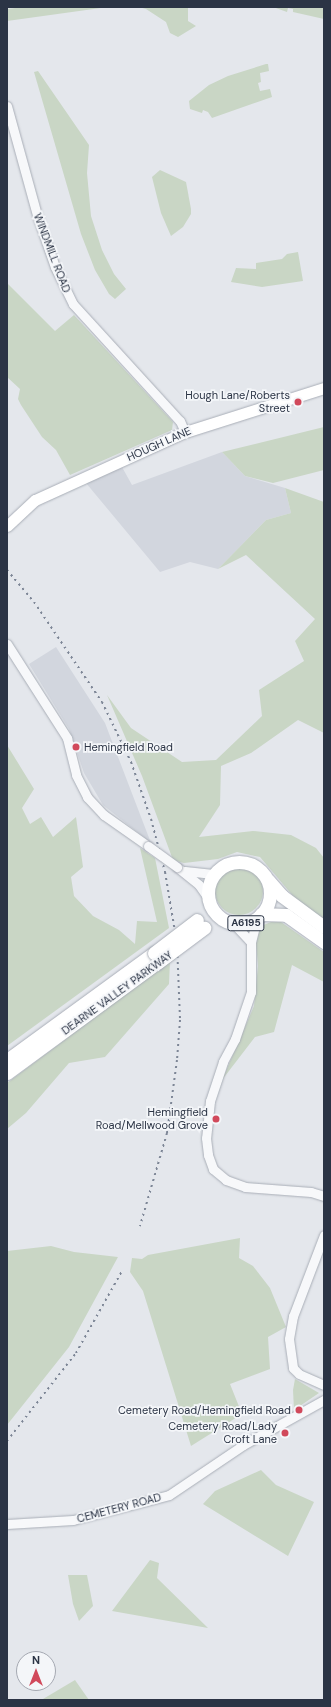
<!DOCTYPE html>
<style>
body{margin:0}
#map{position:relative;width:331px;height:1707px;overflow:hidden;background:#e4e7ec;font-family:"DM Sans",sans-serif}
div>[style]{position:absolute}
.built>*{inset:0;background:#d2d6de}
.green>*{inset:0;background:#c9d6c5}
.round{border-radius:50%}
.roads{filter:drop-shadow(0 0 1px #a9aeb7) drop-shadow(0 0 1px #a9aeb7)}
.minor>*{height:9px;margin:-4.5px;padding:0 4.5px;transform-origin:4.5px;border-radius:4.5px;background:#f7f8fa}
.major>*{height:11px;margin:-5.5px;padding:0 5.5px;transform-origin:5.5px;border-radius:5.5px;background:#fff}
.highway>*{height:13px;margin:-6.5px;padding:0 6.5px;transform-origin:6.5px;border-radius:6.5px;background:#fff}
.highway>.ring{margin:-6.5px;padding:0;box-sizing:content-box;background:none;border:13px solid #fff;border-radius:50%}
.rail>*{height:2px;margin-top:-1px;transform-origin:0;background:repeating-linear-gradient(90deg,#7d8696 0 2px,transparent 0 6px)}
.bridges{filter:drop-shadow(0 0 1px #a9aeb7) drop-shadow(0 0 1px #a9aeb7)}
.minor-bridge>*{height:9px;margin:-4.5px;padding:0 4.5px;transform-origin:4.5px;border-radius:4.5px;background:#f7f8fa}
.highway-bridge>*{height:13px;margin:-6.5px;padding:0 6.5px;transform-origin:6.5px;border-radius:6.5px;background:#fff}
.dots>*{width:11px;height:11px;translate:-50% -50%;box-sizing:border-box;border:2px solid #f4f6f9;border-radius:50%}
span{translate:-50% -50%;white-space:nowrap;text-align:center;line-height:1.15;-webkit-text-stroke:3.5px #f4f6f9;paint-order:stroke}
.shield-label span{padding:1px 3px;background:#f4f6f9;border:1px solid;border-radius:3px;-webkit-text-stroke-width:0}
.shield-label{font-size:10px;color:#2b3445;font-weight:700}
.street-label{font-size:11px;color:#2b3445}
.poi-label{font-size:11px;color:#2b3445}
.right{translate:-100% -50%;text-align:right}
.left{translate:0 -50%;text-align:left}
.frame{position:absolute;inset:0;border:8px solid #2b3445;pointer-events:none}
.north{position:absolute;left:16px;top:1651px;width:40px;height:40px;box-sizing:border-box;background:#f4f6f9;border:1px solid #a4a8b1;border-radius:50%;rotate:0deg;font-size:11px;font-weight:700;line-height:16px;text-align:center;color:#2b3445}
.north::after{content:'';display:block;margin:auto;width:14px;height:18px;background:#d1495b;clip-path:polygon(50% 0,100% 100%,50% 72%,0 100%)}
</style>
<div id="map">
<div class="built">
<div style="clip-path:polygon(222px 452px,245px 476px,285px 488px,291px 513px,266px 520px,218px 569px,190px 562px,160px 572px,86px 483px,122px 467px,132px 485px)"></div>
<div style="clip-path:polygon(56px 647px,105px 723px,151px 843px,103px 805px,84px 773px,69px 729px,29px 664px)"></div>
</div>
<div class="green">
<div style="clip-path:polygon(23px 7px,108px 7px,7px 21px,7px 9px)"></div>
<div style="clip-path:polygon(139px 7px,191px 7px,188px 8px,188px 21px,196px 26px,178px 37px,170px 33px,166px 22px,146px 9px)"></div>
<div style="clip-path:polygon(273px 7px,324px 7px,324px 19px,293px 12px,293px 9px,288px 8px,287px 12px)"></div>
<div style="clip-path:polygon(266px 64px,268px 64px,269px 71px,260px 73px,261px 82px,258px 83px,260px 91px,270px 89px,272px 97px,212px 118px,208px 112px,203px 110px,202px 113px,190px 109px,189px 101px,209px 85px,228px 76px)"></div>
<div style="clip-path:polygon(38px 71px,89px 145px,87px 173px,91px 216px,102px 250px,114px 274px,126px 289px,115px 299px,109px 294px,95px 270px,81px 234px,34px 72px)"></div>
<div style="clip-path:polygon(160px 170px,186px 182px,191px 209px,191px 214px,183px 227px,171px 236px,161px 213px,152px 177px)"></div>
<div style="clip-path:polygon(298px 252px,303px 281px,262px 287px,231px 282px,236px 268px,256px 269px,256px 263px,282px 259px,287px 254px)"></div>
<div style="clip-path:polygon(7px 283px,55px 331px,74px 315px,173px 422px,172px 430px,70px 475px,56px 450px,42px 437px,21px 405px,18px 399px,20px 389px,7px 377px)"></div>
<div style="clip-path:polygon(324px 427px,324px 470px,273px 483px,245px 476px,222px 452px)"></div>
<div style="clip-path:polygon(285px 488px,324px 502px,324px 733px,298px 720px,251px 753px,221px 766px,220px 805px,199px 837px,253px 831px,291px 835px,316px 848px,324px 858px,324px 919px,299px 903px,260px 857px,237px 852px,218px 859px,184px 863px,173px 860px,142px 776px,107px 695px,131px 728px,182px 762px,216px 760px,262px 716px,259px 690px,304px 661px,295px 641px,315px 619px,246px 555px,218px 569px,266px 520px,291px 513px)"></div>
<div style="clip-path:polygon(7px 745px,34px 789px,22px 808px,30px 824px,41px 817px,53px 837px,76px 817px,83px 867px,71px 877px,74px 896px,93px 916px,119px 930px,135px 944px,137px 921px,157px 922px,140px 848px,155px 858px,169px 928px,7px 1046px)"></div>
<div class="round" style="left:215px;top:867px;width:48px;height:48px"></div>
<div style="clip-path:polygon(271px 922px,281px 922px,324px 952px,324px 982px,292px 965px,274px 1032px,255px 1037px,222px 1080px,254px 1006px,258px 966px,256px 943px,261px 926px)"></div>
<div style="clip-path:polygon(170px 961px,169px 984px,105px 1057px,69px 1063px,26px 1113px,7px 1129px,7px 1083px)"></div>
<div style="clip-path:polygon(240px 1238px,239px 1258px,253px 1266px,270px 1288px,286px 1327px,268px 1337px,270px 1369px,230px 1384px,242px 1414px,191px 1446px,143px 1291px,130px 1272px,132px 1258px,142px 1259px,148px 1255px)"></div>
<div style="clip-path:polygon(51px 1246px,74px 1252px,118px 1257px,69px 1347px,7px 1425px,7px 1251px)"></div>
<div style="clip-path:polygon(295px 1379px,319px 1393px,294px 1410px,293px 1390px)"></div>
<div style="clip-path:polygon(261px 1470px,276px 1485px,314px 1502px,288px 1556px,203px 1504px,215px 1491px)"></div>
<div style="clip-path:polygon(150px 1560px,159px 1563px,157px 1578px,208px 1628px,112px 1611px)"></div>
<div style="clip-path:polygon(68px 1575px,87px 1575px,93px 1606px,79px 1621px,73px 1604px)"></div>
<div style="clip-path:polygon(75px 1680px,89px 1700px,43px 1700px,43px 1699px)"></div>
</div>
<div class="roads">
<div class="minor">
<div style="left:7px;top:106px;width:113px;rotate:74.6deg"></div>
<div style="left:37px;top:215px;width:55px;rotate:70.9deg"></div>
<div style="left:55px;top:267px;width:41px;rotate:64.1deg"></div>
<div style="left:73px;top:304px;width:159px;rotate:47.6deg"></div>
<div style="left:180px;top:421px;width:12px;rotate:66deg"></div>
<div style="left:7px;top:644px;width:112px;rotate:57.4deg"></div>
<div style="left:67px;top:738px;width:38px;rotate:76deg"></div>
<div style="left:76px;top:775px;width:25px;rotate:63deg"></div>
<div style="left:87px;top:797px;width:25px;rotate:47deg"></div>
<div style="left:104px;top:815px;width:54px;rotate:35.2deg"></div>
<div style="left:177px;top:867px;width:28px;rotate:39deg"></div>
<div style="left:199px;top:885px;width:16px;rotate:55deg"></div>
<div style="left:185px;top:871px;width:28px;rotate:6deg"></div>
<div style="left:257px;top:918px;width:25px;rotate:104deg"></div>
<div style="left:251px;top:942px;width:50px;rotate:90deg"></div>
<div style="left:251px;top:992px;width:50px;rotate:108.8deg"></div>
<div style="left:235px;top:1039px;width:26px;rotate:118deg"></div>
<div style="left:223px;top:1062px;width:41px;rotate:108.4deg"></div>
<div style="left:210px;top:1101px;width:37px;rotate:96deg"></div>
<div style="left:206px;top:1138px;width:17px;rotate:83deg"></div>
<div style="left:208px;top:1155px;width:15px;rotate:70deg"></div>
<div style="left:213px;top:1169px;width:17px;rotate:40deg"></div>
<div style="left:226px;top:1180px;width:20px;rotate:20deg"></div>
<div style="left:245px;top:1187px;width:66px;rotate:4.3deg"></div>
<div style="left:311px;top:1192px;width:14px;rotate:17deg"></div>
<div style="left:234px;top:924px;width:25px;rotate:47deg"></div>
<div style="left:324px;top:1235px;width:87px;rotate:110.9deg"></div>
<div style="left:293px;top:1316px;width:23px;rotate:100deg"></div>
<div style="left:289px;top:1339px;width:29px;rotate:82deg"></div>
<div style="left:293px;top:1368px;width:8px;rotate:45deg"></div>
<div style="left:299px;top:1374px;width:27px;rotate:24deg"></div>
<div style="left:7px;top:1524px;width:66px;rotate:-3.5deg"></div>
<div style="left:73px;top:1520px;width:99px;rotate:-14.6deg"></div>
<div style="left:169px;top:1495px;width:89px;rotate:-34deg"></div>
<div style="left:243px;top:1445px;width:93px;rotate:-29.1deg"></div>
</div>
<div class="major">
<div style="left:7px;top:526px;width:38px;rotate:-43deg"></div>
<div style="left:35px;top:500px;width:165px;rotate:-24.4deg"></div>
<div style="left:185px;top:432px;width:146px;rotate:-17.6deg"></div>
</div>
<div class="highway">
<div class="ring" style="left:208px;top:862px;width:49px;height:49px"></div>
<div style="left:268px;top:880px;width:21px;rotate:49deg"></div>
<div style="left:282px;top:896px;width:52px;rotate:36.4deg"></div>
<div style="left:261px;top:914px;width:25px;rotate:2deg"></div>
<div style="left:286px;top:915px;width:47px;rotate:35.4deg"></div>
<div style="left:7px;top:1060px;width:182px;rotate:-36.1deg"></div>
<div style="left:7px;top:1073px;width:186px;rotate:-36.3deg"></div>
</div>
</div>
<div class="rail">
<div style="left:7px;top:570px;width:42px;rotate:49.8deg"></div>
<div style="left:34px;top:602px;width:121px;rotate:55.8deg"></div>
<div style="left:102px;top:702px;width:67px;rotate:64.2deg"></div>
<div style="left:131px;top:762px;width:60px;rotate:70.7deg"></div>
<div style="left:151px;top:819px;width:55px;rotate:75.2deg"></div>
<div style="left:165px;top:872px;width:73px;rotate:80.5deg"></div>
<div style="left:177px;top:944px;width:76px;rotate:87.7deg"></div>
<div style="left:180px;top:1020px;width:40px;rotate:94.3deg"></div>
<div style="left:177px;top:1060px;width:74px;rotate:97.8deg"></div>
<div style="left:167px;top:1133px;width:97px;rotate:106.2deg"></div>
<div style="left:7px;top:1441px;width:112px;rotate:-51.9deg"></div>
<div style="left:76px;top:1353px;width:94px;rotate:-60.7deg"></div>
</div>
<div class="bridges">
<div class="minor-bridge">
<div style="left:148px;top:846px;width:36px;rotate:36deg"></div>
</div>
<div class="highway-bridge">
<div style="left:154px;top:953px;width:54px;rotate:-37.5deg"></div>
<div style="left:157px;top:963px;width:59px;rotate:-36.7deg"></div>
</div>
</div>
<div class="dots">
<div style="left:298px;top:402px;background:#d1495b"></div>
<div style="left:76px;top:747px;background:#d1495b"></div>
<div style="left:216px;top:1119px;background:#d1495b"></div>
<div style="left:299px;top:1410px;background:#d1495b"></div>
<div style="left:285px;top:1433px;background:#d1495b"></div>
</div>
<div class="shield-label">
<span style="left:246px;top:923px">A6195</span>
</div>
<div class="street-label">
<span style="left:52px;top:253px;rotate:69deg">WINDMILL ROAD</span>
<span style="left:159px;top:444px;rotate:-24deg">HOUGH LANE</span>
<span style="left:117px;top:993px;rotate:-36deg">DEARNE VALLEY PARKWAY</span>
<span style="left:119px;top:1508px;rotate:-15deg">CEMETERY ROAD</span>
</div>
<div class="poi-label">
<span class="right" style="left:290px;top:402px">Hough Lane/Roberts<br>Street</span>
<span class="left" style="left:84px;top:747px">Hemingfield Road</span>
<span class="right" style="left:208px;top:1119px">Hemingfield<br>Road/Mellwood Grove</span>
<span class="right" style="left:291px;top:1410px">Cemetery Road/Hemingfield Road</span>
<span class="right" style="left:277px;top:1433px">Cemetery Road/Lady<br>Croft Lane</span>
</div>
<div class="frame"></div>
<div class="north">N</div>
</div>
